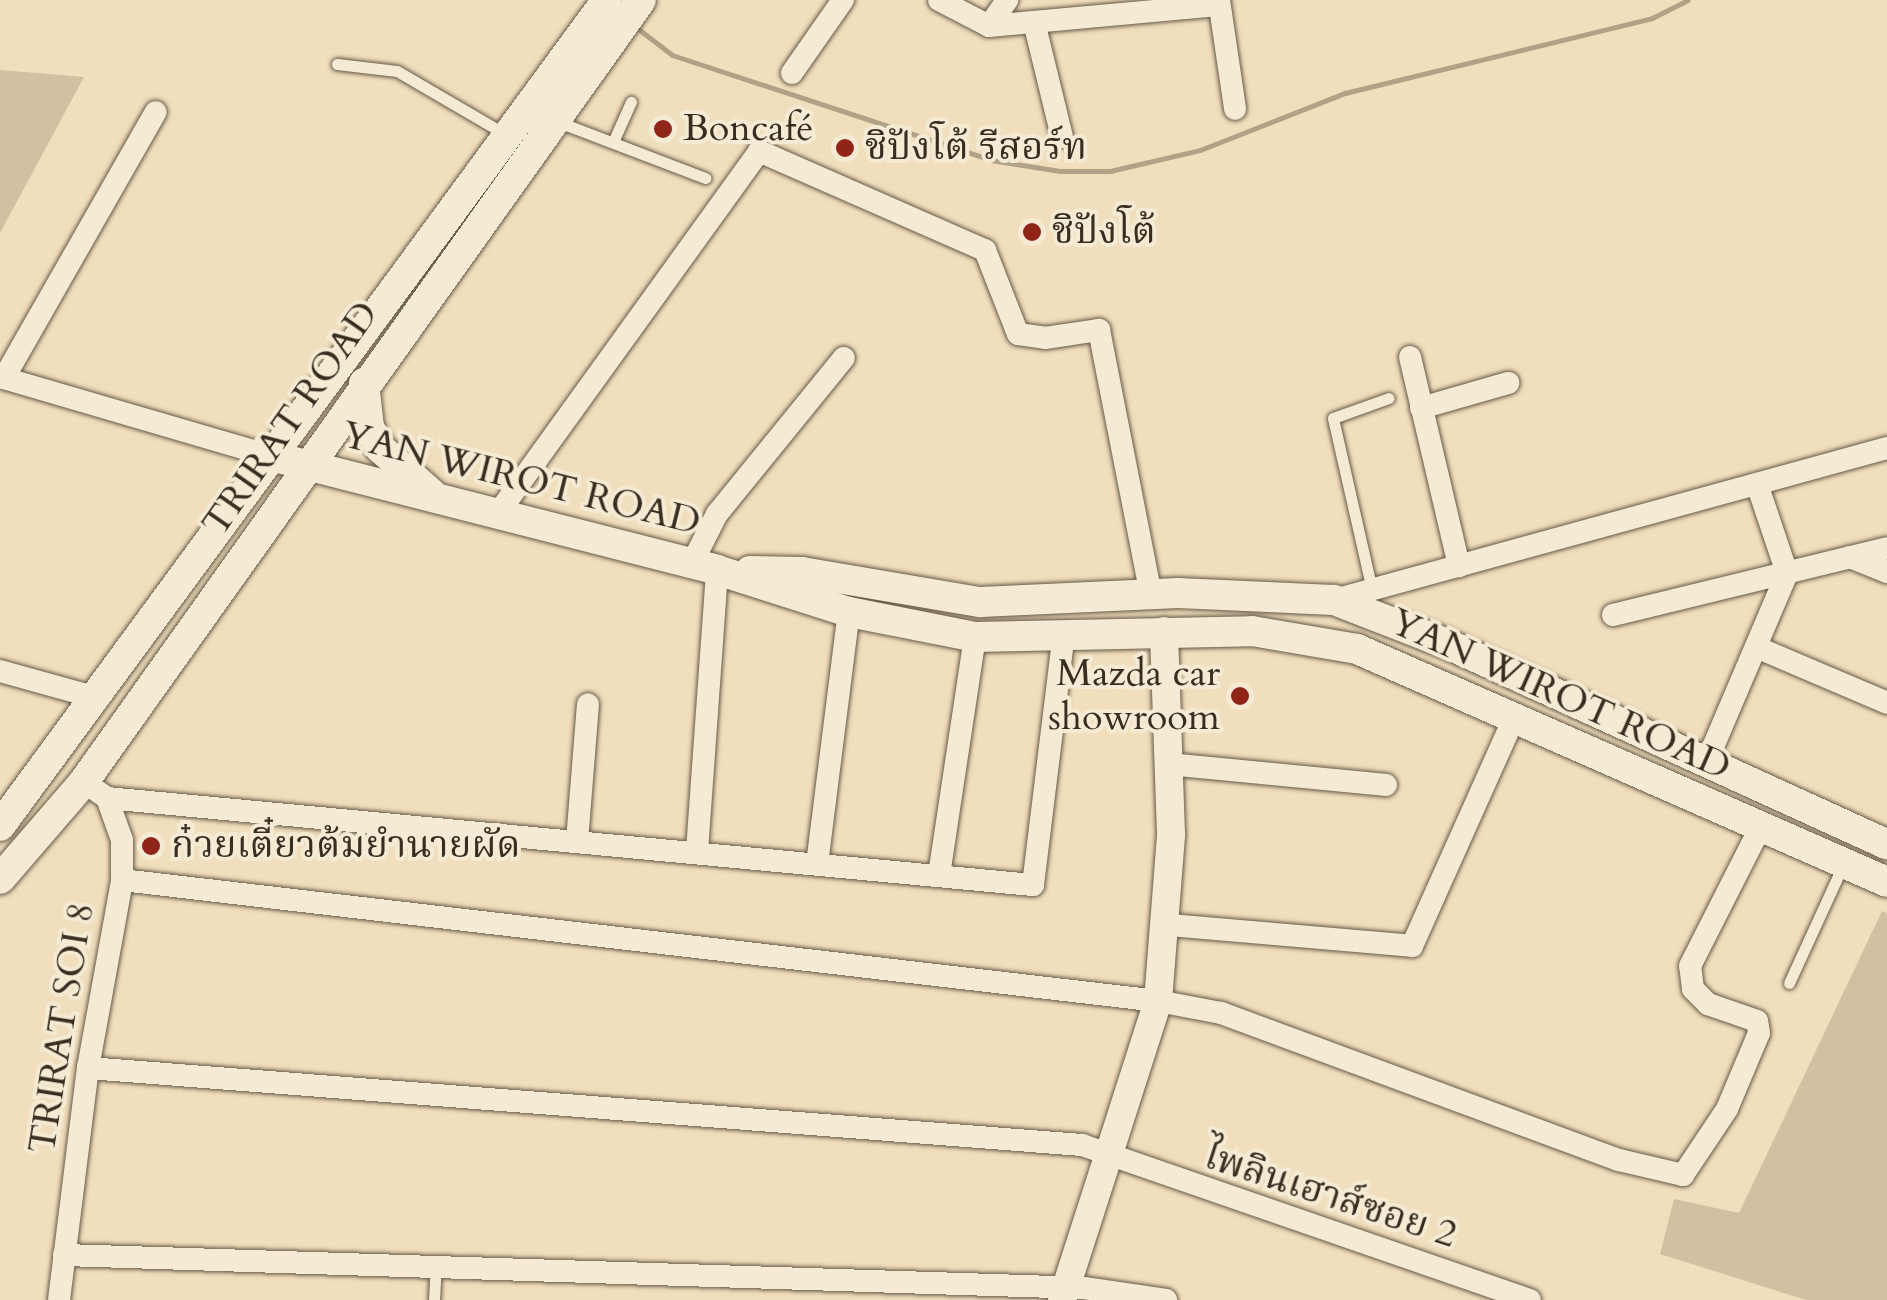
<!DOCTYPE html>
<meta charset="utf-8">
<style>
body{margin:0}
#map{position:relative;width:1887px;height:1300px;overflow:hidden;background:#f0debc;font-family:Cardo,"Noto Serif Thai",serif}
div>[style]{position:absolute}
.green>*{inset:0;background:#d1c0a1}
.stream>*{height:5px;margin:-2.5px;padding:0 2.5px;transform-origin:2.5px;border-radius:2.5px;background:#b1a287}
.roads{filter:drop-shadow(0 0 2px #665947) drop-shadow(0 0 2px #665947)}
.service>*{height:11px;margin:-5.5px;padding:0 5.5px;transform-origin:5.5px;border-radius:5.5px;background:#f5ead3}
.minor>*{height:22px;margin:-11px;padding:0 11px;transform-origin:11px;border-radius:11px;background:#f5ead3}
.tertiary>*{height:28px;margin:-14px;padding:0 14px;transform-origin:14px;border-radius:14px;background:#f5ead3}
.secondary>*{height:30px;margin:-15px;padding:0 15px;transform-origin:15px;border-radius:15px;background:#f5ead3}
.dots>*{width:28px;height:28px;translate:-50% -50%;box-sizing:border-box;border:5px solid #f5ead3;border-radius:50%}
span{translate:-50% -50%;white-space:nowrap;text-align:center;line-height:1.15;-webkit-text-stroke:8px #f5ead3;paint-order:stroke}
.poi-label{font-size:38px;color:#382d20}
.left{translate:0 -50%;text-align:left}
.right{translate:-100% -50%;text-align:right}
.street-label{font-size:38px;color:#382d20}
</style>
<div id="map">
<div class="green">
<div style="clip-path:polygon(0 70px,84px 77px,0 233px)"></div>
<div style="clip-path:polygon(1882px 911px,1887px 913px,1887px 1300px,1806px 1300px,1660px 1254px,1674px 1199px,1739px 1213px)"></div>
</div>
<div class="stream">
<div style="left:637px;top:28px;width:44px;rotate:37.6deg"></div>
<div style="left:672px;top:55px;width:336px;rotate:18.2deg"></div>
<div style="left:991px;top:160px;width:70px;rotate:9.1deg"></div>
<div style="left:1060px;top:171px;width:50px"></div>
<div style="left:1110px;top:171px;width:92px;rotate:-13.1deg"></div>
<div style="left:1200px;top:150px;width:156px;rotate:-21.5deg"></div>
<div style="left:1345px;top:93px;width:316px;rotate:-13.7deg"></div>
<div style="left:1652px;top:18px;width:40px;rotate:-26.6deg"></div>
</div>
<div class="roads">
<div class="service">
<div style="left:337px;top:64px;width:60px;rotate:6.7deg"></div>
<div style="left:397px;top:71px;width:125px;rotate:30.3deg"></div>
<div style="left:556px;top:121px;width:160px;rotate:20.9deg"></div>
<div style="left:613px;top:142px;width:44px;rotate:-65.8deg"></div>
<div style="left:1372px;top:590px;width:176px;rotate:-102.8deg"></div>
<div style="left:1333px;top:418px;width:59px;rotate:-19.7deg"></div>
<div style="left:1789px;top:983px;width:132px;rotate:-65.4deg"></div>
<div style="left:434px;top:1300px;width:33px;rotate:-87deg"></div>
</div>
<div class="minor">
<div style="left:939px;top:0;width:56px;rotate:27.5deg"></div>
<div style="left:989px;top:26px;width:230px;rotate:-5.2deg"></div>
<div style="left:1219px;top:0;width:110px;rotate:81.6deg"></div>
<div style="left:1034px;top:22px;width:118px;rotate:76.3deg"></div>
<div style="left:989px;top:26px;width:32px;rotate:-55deg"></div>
<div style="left:792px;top:73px;width:89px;rotate:-55.1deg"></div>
<div style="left:1410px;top:357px;width:215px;rotate:76.8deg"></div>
<div style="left:0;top:377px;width:282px;rotate:16.3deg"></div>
<div style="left:4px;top:378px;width:306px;rotate:-60.3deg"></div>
<div style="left:1421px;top:408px;width:91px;rotate:-16deg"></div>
<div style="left:499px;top:512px;width:445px;rotate:-54.2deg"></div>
<div style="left:759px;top:151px;width:247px;rotate:23.7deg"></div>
<div style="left:985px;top:250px;width:90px;rotate:68.6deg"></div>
<div style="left:1018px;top:334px;width:27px;rotate:8deg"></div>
<div style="left:1045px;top:338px;width:55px;rotate:-8.4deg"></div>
<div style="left:1099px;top:330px;width:269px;rotate:78.9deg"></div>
<div style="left:1850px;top:557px;width:40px;rotate:22deg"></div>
<div style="left:692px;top:563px;width:55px;rotate:-63deg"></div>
<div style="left:717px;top:514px;width:201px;rotate:-50.9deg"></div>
<div style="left:1334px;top:600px;width:574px;rotate:-15.37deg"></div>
<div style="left:1613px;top:615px;width:282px;rotate:-13.7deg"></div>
<div style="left:1756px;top:647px;width:142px;rotate:23.1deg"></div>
<div style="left:0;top:671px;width:98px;rotate:15.5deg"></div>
<div style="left:1707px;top:761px;width:204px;rotate:-66.9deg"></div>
<div style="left:1787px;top:573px;width:94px;rotate:-108.6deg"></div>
<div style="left:1169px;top:764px;width:218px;rotate:5.5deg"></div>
<div style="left:107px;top:798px;width:930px;rotate:5.37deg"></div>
<div style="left:1033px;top:885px;width:248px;rotate:-83deg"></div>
<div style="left:577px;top:841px;width:137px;rotate:-85.4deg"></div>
<div style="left:697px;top:851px;width:282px;rotate:-85.9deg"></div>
<div style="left:817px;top:864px;width:254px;rotate:-82.8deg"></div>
<div style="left:939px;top:875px;width:241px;rotate:-81.4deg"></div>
<div style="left:122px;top:880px;width:1043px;rotate:6.66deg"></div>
<div style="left:1158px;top:1001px;width:64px;rotate:10.8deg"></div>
<div style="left:1221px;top:1013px;width:424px;rotate:20.3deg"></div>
<div style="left:1619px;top:1160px;width:66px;rotate:13.2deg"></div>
<div style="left:1683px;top:1175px;width:79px;rotate:-56.3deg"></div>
<div style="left:1727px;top:1109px;width:82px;rotate:-67.2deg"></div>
<div style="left:1759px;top:1033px;width:12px;rotate:-99deg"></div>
<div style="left:1757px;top:1021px;width:52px;rotate:-160.9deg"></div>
<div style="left:1708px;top:1004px;width:21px;rotate:-135deg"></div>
<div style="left:1693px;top:989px;width:23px;rotate:-97deg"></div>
<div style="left:1690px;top:966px;width:155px;rotate:-63.1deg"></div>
<div style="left:1169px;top:925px;width:244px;rotate:4.9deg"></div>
<div style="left:1412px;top:946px;width:252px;rotate:-65.9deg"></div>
<div style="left:88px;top:1068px;width:997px;rotate:4.43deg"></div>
<div style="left:1082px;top:1145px;width:474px;rotate:19.1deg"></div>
<div style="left:64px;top:1255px;width:1021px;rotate:1.85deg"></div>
<div style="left:1084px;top:1288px;width:83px;rotate:8.3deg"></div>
<div style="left:59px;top:1300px;width:234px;rotate:-82.9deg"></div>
<div style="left:88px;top:1068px;width:191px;rotate:-79.7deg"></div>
<div style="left:122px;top:880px;width:40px;rotate:-90deg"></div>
<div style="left:122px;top:840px;width:45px;rotate:-109.7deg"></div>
<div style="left:107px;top:798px;width:12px;rotate:-145deg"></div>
</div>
<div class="tertiary">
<div style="left:1062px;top:1300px;width:314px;rotate:-72.2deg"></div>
<div style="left:1158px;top:1001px;width:168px;rotate:-85.5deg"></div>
<div style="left:1171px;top:834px;width:203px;rotate:-92deg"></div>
</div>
<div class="secondary">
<div style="left:364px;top:383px;width:44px;rotate:83.5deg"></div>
<div style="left:369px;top:427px;width:24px;rotate:62deg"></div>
<div style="left:380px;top:448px;width:69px;rotate:41.5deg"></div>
<div style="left:271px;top:456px;width:460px;rotate:14.3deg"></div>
<div style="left:717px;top:570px;width:139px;rotate:17.7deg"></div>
<div style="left:849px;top:612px;width:128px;rotate:11.2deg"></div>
<div style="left:975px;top:637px;width:277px;rotate:-1.2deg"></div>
<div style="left:1252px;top:631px;width:107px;rotate:9.7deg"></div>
<div style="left:1357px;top:649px;width:579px;rotate:23.73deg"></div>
<div style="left:750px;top:571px;width:52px;rotate:1.1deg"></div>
<div style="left:802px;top:572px;width:181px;rotate:9.6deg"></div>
<div style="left:980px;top:602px;width:198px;rotate:-2.6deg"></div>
<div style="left:1178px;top:593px;width:156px;rotate:2.6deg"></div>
<div style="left:1334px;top:600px;width:119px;rotate:21.2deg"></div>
<div style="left:1445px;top:643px;width:486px;rotate:24.5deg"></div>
<div style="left:0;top:826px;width:1025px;rotate:-53.69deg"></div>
<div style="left:0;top:879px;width:127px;rotate:-49.2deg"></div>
<div style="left:83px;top:783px;width:961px;rotate:-54.52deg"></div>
</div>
</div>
<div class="dots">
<div style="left:663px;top:129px;background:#8f2418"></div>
<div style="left:845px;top:148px;background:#8f2418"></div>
<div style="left:1032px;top:232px;background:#8f2418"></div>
<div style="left:1240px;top:696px;background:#8f2418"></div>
<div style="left:151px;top:846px;background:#8f2418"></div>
</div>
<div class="poi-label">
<span class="left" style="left:683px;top:129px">Boncafé</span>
<span class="left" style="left:865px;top:148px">ชิปังโต้ รีสอร์ท</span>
<span class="left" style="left:1052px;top:232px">ชิปังโต้</span>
<span class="right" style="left:1220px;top:696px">Mazda car<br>showroom</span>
<span class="left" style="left:171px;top:846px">ก๋วยเตี๋ยวต้มยำนายผัด</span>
</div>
<div class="street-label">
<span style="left:291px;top:419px;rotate:-55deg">TRIRAT ROAD</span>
<span style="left:521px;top:479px;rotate:14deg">YAN WIROT ROAD</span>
<span style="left:1560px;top:695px;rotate:24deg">YAN WIROT ROAD</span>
<span style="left:62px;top:1028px;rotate:-81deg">TRIRAT SOI 8</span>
<span style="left:1330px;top:1196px;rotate:18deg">ไพลินเฮาส์ซอย 2</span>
</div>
</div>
